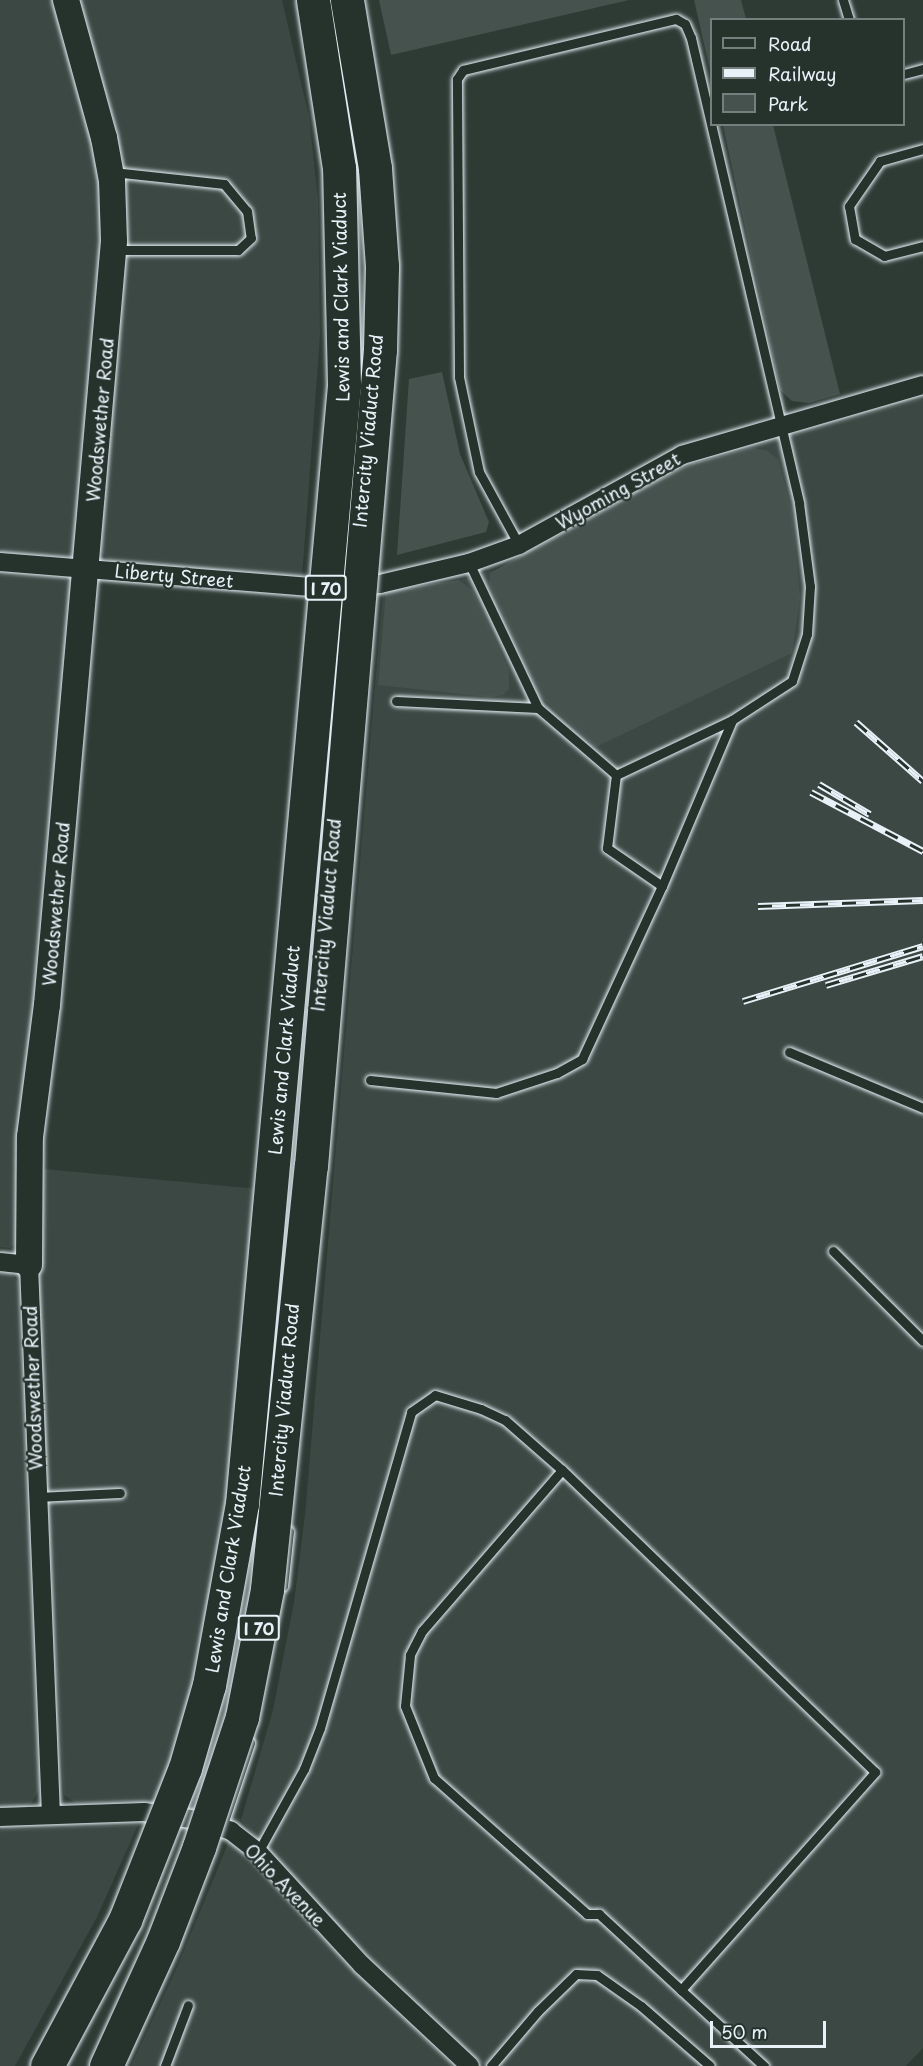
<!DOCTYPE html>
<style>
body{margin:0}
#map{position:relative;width:923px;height:2066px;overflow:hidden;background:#2e3b35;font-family:"Playpen Sans",sans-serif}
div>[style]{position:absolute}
.built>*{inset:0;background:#3b4843}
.green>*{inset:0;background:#45524e}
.roads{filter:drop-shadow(0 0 2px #e8f1f8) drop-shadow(0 0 2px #e8f1f8)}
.lane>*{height:9px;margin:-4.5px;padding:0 4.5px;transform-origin:4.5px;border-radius:4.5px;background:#26332d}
.street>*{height:18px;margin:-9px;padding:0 9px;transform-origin:9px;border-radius:9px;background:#26332d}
.secondary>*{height:26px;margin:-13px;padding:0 13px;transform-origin:13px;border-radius:13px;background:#26332d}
.rail>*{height:7px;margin-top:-3.5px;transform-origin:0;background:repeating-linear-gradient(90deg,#26332d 0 14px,#e8f1f8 0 28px);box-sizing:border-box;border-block:2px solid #e8f1f8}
.bridges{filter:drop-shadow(0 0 2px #e8f1f8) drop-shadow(0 0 2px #e8f1f8)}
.highway-bridge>*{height:33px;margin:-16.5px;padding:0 16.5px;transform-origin:16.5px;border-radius:16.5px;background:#26332d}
span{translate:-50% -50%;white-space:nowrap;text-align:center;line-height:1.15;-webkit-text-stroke:4.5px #26332d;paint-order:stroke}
.shield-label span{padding:2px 4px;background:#26332d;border:2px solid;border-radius:4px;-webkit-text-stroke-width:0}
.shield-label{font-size:16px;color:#e8f1f8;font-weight:700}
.street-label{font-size:18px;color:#e8f1f8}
.legend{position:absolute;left:710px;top:18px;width:195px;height:108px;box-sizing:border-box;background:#26332d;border:2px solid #747f7e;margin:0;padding:8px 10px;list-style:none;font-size:18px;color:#e8f1f8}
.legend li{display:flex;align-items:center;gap:12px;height:30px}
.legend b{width:30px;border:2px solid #747f7e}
.scale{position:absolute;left:710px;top:2021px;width:116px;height:27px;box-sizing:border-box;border:3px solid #e8f1f8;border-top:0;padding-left:8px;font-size:18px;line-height:21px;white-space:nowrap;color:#e8f1f8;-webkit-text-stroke:4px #26332d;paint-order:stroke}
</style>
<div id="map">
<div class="built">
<div style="clip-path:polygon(0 0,54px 0,99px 158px,105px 217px,76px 556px,71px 557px,0 552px)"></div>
<div style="clip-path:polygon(74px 0,282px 0,309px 117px,318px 199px,320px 336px,302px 577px,111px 561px,99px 550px,122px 283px)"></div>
<div style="clip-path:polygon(923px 398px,923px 2048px,906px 2066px,485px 2066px,347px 1935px,241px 1820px,273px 1710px,294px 1602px,305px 1515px,383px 592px,448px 584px,498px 569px,692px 464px)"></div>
<div style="clip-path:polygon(0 575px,64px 578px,74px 587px,19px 1240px,10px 1248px,0 1247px)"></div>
<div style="clip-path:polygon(44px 1169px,302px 1193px,263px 1569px,203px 1807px,128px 1801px,76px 1803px,64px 1795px,38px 1323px,37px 1231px)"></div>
<div style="clip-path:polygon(0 1273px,10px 1273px,18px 1282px,39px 1790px,31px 1804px,23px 1807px,0 1807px)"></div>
<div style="clip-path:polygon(138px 1825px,97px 1917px,15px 2066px,0 2066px,0 1830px)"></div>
<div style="clip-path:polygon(229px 1841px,248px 1856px,343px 1961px,453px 2066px,131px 2066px,176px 1970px)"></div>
</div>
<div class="green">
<div style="clip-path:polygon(379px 0,629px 0,391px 55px)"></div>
<div style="clip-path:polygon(694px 0,741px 0,746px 19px,712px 20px,711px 74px)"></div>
<div style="clip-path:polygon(723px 125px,773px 125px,840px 394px,809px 403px,792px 401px,780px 390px)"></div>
<div style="clip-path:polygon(442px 372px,460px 454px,489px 522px,486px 532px,397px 555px,409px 379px)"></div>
<div style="clip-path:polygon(752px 448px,766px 450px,778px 459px,792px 512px,800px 598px,792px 653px,596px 747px,539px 695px,489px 583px,490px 573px,666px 476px,692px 464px)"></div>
<div style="clip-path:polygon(459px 580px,473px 591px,509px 671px,509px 689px,503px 695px,490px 697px,378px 685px,386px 591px)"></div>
</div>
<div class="roads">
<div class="lane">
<div style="left:843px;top:0;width:21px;rotate:73deg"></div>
<div style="left:904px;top:74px;width:20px;rotate:-15deg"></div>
<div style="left:923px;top:149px;width:45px;rotate:164.4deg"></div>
<div style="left:880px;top:161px;width:55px;rotate:124.6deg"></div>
<div style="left:849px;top:206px;width:34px;rotate:80deg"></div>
<div style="left:855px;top:239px;width:34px;rotate:30deg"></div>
<div style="left:884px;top:256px;width:40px;rotate:-14.4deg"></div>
<div style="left:113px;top:172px;width:112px;rotate:6.2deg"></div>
<div style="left:224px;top:184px;width:35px;rotate:50deg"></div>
<div style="left:247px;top:211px;width:27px;rotate:82deg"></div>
<div style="left:251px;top:238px;width:18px;rotate:137deg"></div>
<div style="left:238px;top:250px;width:122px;rotate:180deg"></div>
<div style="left:519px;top:545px;width:83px;rotate:-118.7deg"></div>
<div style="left:479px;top:472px;width:97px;rotate:-101.9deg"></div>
<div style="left:459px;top:377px;width:298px;rotate:-90.4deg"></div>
<div style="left:457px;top:79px;width:11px;rotate:-56deg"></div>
<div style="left:463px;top:70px;width:219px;rotate:-13.5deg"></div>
<div style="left:676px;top:19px;width:10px;rotate:29deg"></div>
<div style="left:685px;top:24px;width:15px;rotate:67deg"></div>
<div style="left:691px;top:38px;width:477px;rotate:76.9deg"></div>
<div style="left:799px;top:503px;width:84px;rotate:82.5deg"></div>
<div style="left:810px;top:586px;width:48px;rotate:93.6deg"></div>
<div style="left:807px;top:634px;width:49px;rotate:107.7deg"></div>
<div style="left:792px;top:681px;width:72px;rotate:147deg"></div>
<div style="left:732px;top:720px;width:128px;rotate:154.6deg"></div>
<div style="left:396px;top:701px;width:142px;rotate:2.8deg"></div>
<div style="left:662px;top:886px;width:180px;rotate:-67.1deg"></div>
<div style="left:789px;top:1052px;width:145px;rotate:22.7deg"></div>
<div style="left:370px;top:1080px;width:127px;rotate:5.9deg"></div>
<div style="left:496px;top:1093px;width:64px;rotate:-18.2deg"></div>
<div style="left:557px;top:1073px;width:29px;rotate:-29deg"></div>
<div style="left:582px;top:1059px;width:191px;rotate:-65.2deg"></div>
<div style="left:662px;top:886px;width:67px;rotate:-145.4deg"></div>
<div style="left:607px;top:848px;width:74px;rotate:-83deg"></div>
<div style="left:616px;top:775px;width:103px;rotate:-139.3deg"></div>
<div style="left:538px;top:708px;width:161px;rotate:-115.4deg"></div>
<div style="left:833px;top:1251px;width:127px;rotate:45deg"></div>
<div style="left:37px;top:1497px;width:83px;rotate:-2.8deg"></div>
<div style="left:283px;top:1586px;width:55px;rotate:-83.8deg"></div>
<div style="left:222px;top:1827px;width:89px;rotate:-71.6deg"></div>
<div style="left:258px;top:1852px;width:95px;rotate:-61deg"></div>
<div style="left:304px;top:1769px;width:44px;rotate:-68.7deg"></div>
<div style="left:320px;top:1728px;width:329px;rotate:-73.9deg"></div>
<div style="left:411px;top:1412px;width:29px;rotate:-35deg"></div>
<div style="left:435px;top:1395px;width:48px;rotate:16.9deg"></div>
<div style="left:481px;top:1409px;width:26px;rotate:25deg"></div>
<div style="left:505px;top:1420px;width:76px;rotate:41.3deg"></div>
<div style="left:681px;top:1990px;width:292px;rotate:-48.3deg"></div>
<div style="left:875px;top:1772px;width:435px;rotate:-136deg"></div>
<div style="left:562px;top:1470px;width:213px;rotate:131deg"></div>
<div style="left:422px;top:1631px;width:27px;rotate:117deg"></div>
<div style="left:410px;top:1655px;width:51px;rotate:95.6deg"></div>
<div style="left:405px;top:1706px;width:78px;rotate:68.1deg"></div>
<div style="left:434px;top:1778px;width:205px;rotate:41.6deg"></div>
<div style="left:587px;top:1914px;width:12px"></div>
<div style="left:599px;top:1914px;width:112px;rotate:42.8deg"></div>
<div style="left:681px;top:1990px;width:113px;rotate:42.5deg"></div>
<div style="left:165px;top:2066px;width:65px;rotate:-69.3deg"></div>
<div style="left:491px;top:2066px;width:72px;rotate:-49.5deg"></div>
<div style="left:538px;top:2011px;width:53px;rotate:-44.2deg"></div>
<div style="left:576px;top:1974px;width:21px;rotate:3deg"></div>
<div style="left:597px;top:1975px;width:54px;rotate:35.2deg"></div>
<div style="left:641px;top:2006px;width:91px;rotate:41deg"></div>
</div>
<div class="street">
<div style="left:0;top:562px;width:324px;rotate:4.6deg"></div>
<div style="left:323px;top:588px;width:57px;rotate:-4deg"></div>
<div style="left:380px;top:584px;width:91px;rotate:-13.3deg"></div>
<div style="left:469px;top:563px;width:53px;rotate:-19.8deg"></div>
<div style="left:519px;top:545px;width:186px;rotate:-28.9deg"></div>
<div style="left:682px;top:455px;width:251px;rotate:-16.2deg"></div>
<div style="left:0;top:1262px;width:29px;rotate:6deg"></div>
<div style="left:29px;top:1265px;width:549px;rotate:87.71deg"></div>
<div style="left:0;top:1817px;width:144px;rotate:-2deg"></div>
<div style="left:144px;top:1812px;width:55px;rotate:8.4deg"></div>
<div style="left:198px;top:1820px;width:35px;rotate:18deg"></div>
<div style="left:231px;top:1831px;width:34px;rotate:38deg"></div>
<div style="left:258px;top:1852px;width:154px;rotate:47.4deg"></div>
<div style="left:362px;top:1965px;width:148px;rotate:43.1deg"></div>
</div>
<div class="secondary">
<div style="left:29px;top:1265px;width:128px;rotate:-89.6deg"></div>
<div style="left:30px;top:1137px;width:133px;rotate:-82.7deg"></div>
<div style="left:47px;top:1005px;width:767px;rotate:-84.99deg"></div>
<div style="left:114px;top:241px;width:60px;rotate:-91.9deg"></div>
<div style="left:112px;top:181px;width:44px;rotate:-100.5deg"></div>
<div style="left:104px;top:138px;width:143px;rotate:-105.4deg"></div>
</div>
</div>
<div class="rail">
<div style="left:856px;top:722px;width:89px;rotate:41.4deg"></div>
<div style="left:819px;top:784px;width:59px;rotate:30.5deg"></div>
<div style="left:811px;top:792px;width:127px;rotate:27.8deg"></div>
<div style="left:758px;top:906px;width:165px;rotate:-2.1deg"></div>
<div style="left:826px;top:985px;width:101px;rotate:-16.6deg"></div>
<div style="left:743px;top:1001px;width:188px;rotate:-17deg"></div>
</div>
<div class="bridges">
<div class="highway-bridge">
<div style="left:47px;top:2066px;width:166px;rotate:-61.9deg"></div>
<div style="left:125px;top:1920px;width:163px;rotate:-68.5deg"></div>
<div style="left:185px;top:1768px;width:86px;rotate:-73.9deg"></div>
<div style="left:209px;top:1685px;width:184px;rotate:-79.7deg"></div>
<div style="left:242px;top:1504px;width:1124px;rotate:-84.79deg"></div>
<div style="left:344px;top:385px;width:217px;rotate:-91.3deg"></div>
<div style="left:339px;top:168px;width:170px;rotate:-98.8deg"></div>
<div style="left:106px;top:2066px;width:137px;rotate:-65.5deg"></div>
<div style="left:163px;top:1941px;width:101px;rotate:-69deg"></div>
<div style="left:199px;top:1847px;width:137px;rotate:-71.7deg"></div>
<div style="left:242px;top:1717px;width:130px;rotate:-78.9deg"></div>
<div style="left:267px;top:1589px;width:425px;rotate:-84.1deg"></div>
<div style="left:311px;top:1166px;width:819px;rotate:-85.17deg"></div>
<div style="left:380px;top:350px;width:84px;rotate:-88.6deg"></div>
<div style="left:382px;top:266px;width:98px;rotate:-94.1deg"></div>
<div style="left:375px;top:168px;width:170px;rotate:-99.5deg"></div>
</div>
</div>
<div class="shield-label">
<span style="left:326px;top:588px">I 70</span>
<span style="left:259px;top:1628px">I 70</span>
</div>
<div class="street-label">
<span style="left:341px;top:297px;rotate:-91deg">Lewis and Clark Viaduct</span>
<span style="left:100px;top:420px;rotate:-85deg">Woodswether Road</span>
<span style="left:368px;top:431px;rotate:-85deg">Intercity Viaduct Road</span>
<span style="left:618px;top:491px;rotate:-29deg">Wyoming Street</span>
<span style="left:174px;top:576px;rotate:5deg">Liberty Street</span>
<span style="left:56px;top:904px;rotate:-85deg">Woodswether Road</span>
<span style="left:326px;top:915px;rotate:-85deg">Intercity Viaduct Road</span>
<span style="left:284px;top:1050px;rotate:-85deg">Lewis and Clark Viaduct</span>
<span style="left:33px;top:1388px;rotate:-92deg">Woodswether Road</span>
<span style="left:284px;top:1400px;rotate:-85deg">Intercity Viaduct Road</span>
<span style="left:228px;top:1569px;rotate:-81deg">Lewis and Clark Viaduct</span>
<span style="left:285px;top:1885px;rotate:46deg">Ohio Avenue</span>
</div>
<ul class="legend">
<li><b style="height:8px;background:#26332d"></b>Road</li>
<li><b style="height:8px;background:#e8f1f8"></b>Railway</li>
<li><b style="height:16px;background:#45524e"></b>Park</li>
</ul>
<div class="scale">50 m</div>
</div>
